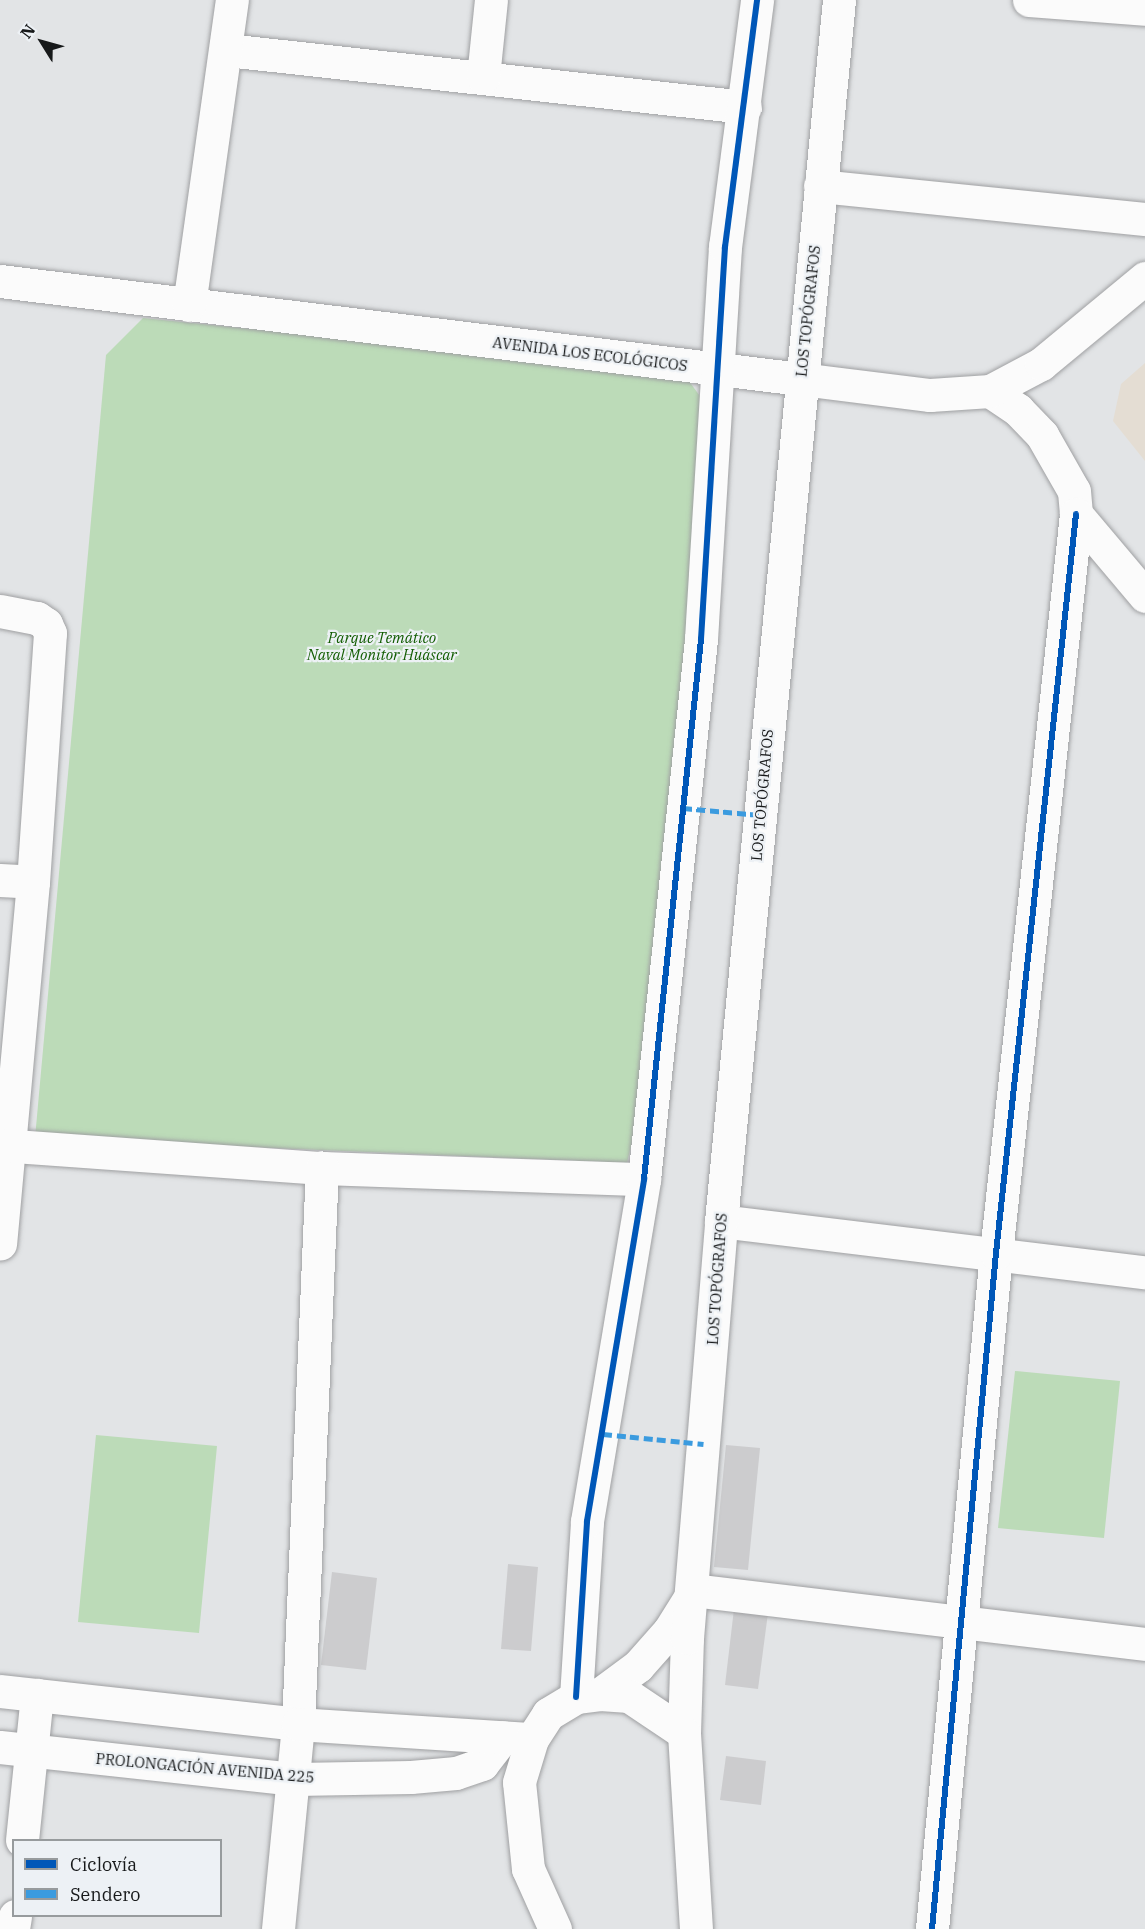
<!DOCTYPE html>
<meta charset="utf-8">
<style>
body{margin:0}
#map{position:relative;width:1145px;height:1929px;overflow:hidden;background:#e2e4e6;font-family:"IBM Plex Serif",serif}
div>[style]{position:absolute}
.education>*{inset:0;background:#e4ddd3}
.green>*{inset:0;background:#bcdbb8}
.building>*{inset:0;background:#ccccce}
.roads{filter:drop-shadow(0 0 2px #9fa0a2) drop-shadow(0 0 2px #9fa0a2)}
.street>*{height:33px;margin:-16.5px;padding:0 16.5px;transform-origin:16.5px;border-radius:16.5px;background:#fbfbfb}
.secondary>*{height:33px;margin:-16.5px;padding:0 16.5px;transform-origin:16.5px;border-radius:16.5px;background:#fbfbfb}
.primary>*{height:33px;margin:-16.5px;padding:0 16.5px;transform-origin:16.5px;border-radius:16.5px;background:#fbfbfb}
.quiet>*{height:4.5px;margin-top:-2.25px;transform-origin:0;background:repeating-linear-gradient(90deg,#3b9bdf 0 9px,transparent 0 13.5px)}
.cycleway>*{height:6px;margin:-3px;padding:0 3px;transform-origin:3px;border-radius:3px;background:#0057b8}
span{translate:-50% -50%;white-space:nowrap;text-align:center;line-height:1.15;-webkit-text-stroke:4.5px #edf1f5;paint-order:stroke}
.street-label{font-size:15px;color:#17191a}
.park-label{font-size:15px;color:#115c01;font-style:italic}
.legend{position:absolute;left:12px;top:1839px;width:210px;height:78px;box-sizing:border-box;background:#edf1f5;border:2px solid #979b9d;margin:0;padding:8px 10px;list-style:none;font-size:18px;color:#17191a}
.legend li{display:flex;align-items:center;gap:12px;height:30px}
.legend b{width:30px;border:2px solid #979b9d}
.north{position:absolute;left:12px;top:12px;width:60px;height:60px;-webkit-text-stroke:4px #edf1f5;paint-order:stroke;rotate:307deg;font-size:16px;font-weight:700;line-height:24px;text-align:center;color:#17191a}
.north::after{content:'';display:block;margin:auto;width:21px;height:27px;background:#17191a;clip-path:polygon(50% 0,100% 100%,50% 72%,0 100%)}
</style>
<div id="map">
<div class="education">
<div style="clip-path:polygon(1145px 363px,1145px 461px,1113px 421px,1121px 384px)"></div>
</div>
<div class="green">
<div style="clip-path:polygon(143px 318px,683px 373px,708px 407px,640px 1109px,627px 1163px,35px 1138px,106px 355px)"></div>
<div style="clip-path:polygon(1015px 1371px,1120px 1381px,1104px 1538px,998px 1528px)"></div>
<div style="clip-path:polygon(96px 1435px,217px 1446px,199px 1633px,78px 1622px)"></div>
</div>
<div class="building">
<div style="clip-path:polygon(726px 1445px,760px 1448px,748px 1570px,714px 1567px)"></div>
<div style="clip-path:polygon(508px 1564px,538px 1567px,531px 1651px,501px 1649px)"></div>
<div style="clip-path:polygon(332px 1572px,377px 1578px,366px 1670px,321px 1665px)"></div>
<div style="clip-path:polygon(734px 1609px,768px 1613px,758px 1689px,725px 1685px)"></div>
<div style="clip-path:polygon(726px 1756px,766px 1761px,761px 1805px,720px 1800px)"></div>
</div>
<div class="roads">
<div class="street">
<div style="left:1029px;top:0;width:116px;rotate:4.4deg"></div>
<div style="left:227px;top:50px;width:521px;rotate:6.28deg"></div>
<div style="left:483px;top:77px;width:77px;rotate:-84.1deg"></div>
<div style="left:820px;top:186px;width:327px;rotate:5.8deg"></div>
<div style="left:0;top:281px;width:807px;rotate:6.98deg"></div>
<div style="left:189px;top:305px;width:308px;rotate:-82deg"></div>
<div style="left:990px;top:391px;width:34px;rotate:34deg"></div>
<div style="left:1018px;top:410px;width:35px;rotate:46deg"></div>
<div style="left:1042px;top:435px;width:64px;rotate:60.3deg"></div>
<div style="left:1074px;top:491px;width:23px;rotate:85deg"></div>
<div style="left:1076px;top:514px;width:107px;rotate:49.9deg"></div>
<div style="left:0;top:611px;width:38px;rotate:11deg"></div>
<div style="left:37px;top:618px;width:11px;rotate:34deg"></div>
<div style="left:46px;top:624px;width:10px;rotate:66deg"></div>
<div style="left:50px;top:633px;width:250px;rotate:93.9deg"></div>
<div style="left:33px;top:882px;width:363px;rotate:95.2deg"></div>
<div style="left:0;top:880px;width:33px;rotate:3deg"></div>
<div style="left:0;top:1145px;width:323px;rotate:4.1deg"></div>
<div style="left:322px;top:1168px;width:322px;rotate:2deg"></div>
<div style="left:721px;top:1221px;width:427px;rotate:6.9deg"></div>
<div style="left:693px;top:1590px;width:455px;rotate:6.8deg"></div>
<div style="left:576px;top:1697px;width:176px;rotate:-86.4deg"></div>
<div style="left:587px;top:1521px;width:347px;rotate:-80.5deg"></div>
<div style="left:644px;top:1179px;width:543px;rotate:-83.97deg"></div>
<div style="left:701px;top:639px;width:393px;rotate:-86.5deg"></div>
<div style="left:725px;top:247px;width:249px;rotate:-82.6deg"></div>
<div style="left:0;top:1747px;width:297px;rotate:6.2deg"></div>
<div style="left:295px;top:1779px;width:116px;rotate:-1deg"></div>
<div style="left:411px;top:1777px;width:45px;rotate:-5.1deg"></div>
<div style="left:456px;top:1773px;width:28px;rotate:-19deg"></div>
<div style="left:482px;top:1764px;width:34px;rotate:-52deg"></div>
<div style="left:22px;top:1840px;width:146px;rotate:-84.1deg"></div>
<div style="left:13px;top:1929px;width:13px;rotate:-81deg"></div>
<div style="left:278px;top:1929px;width:206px;rotate:-84.4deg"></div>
<div style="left:298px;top:1724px;width:557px;rotate:-87.53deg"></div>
<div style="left:932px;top:1929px;width:679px;rotate:-84.59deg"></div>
<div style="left:996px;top:1253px;width:743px;rotate:-83.82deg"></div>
</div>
<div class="secondary">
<div style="left:801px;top:379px;width:130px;rotate:7.1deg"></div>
<div style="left:930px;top:395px;width:60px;rotate:-3.8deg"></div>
<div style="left:990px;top:391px;width:58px;rotate:-27.9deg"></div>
<div style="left:1041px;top:364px;width:135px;rotate:-39.6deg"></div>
</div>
<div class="primary">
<div style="left:0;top:1691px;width:300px;rotate:6.3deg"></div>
<div style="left:298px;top:1724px;width:234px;rotate:3.7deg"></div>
<div style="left:600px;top:1694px;width:47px;rotate:-36.4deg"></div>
<div style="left:638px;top:1666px;width:47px;rotate:-48.5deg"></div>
<div style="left:669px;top:1631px;width:36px;rotate:-58deg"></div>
<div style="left:684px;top:1733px;width:95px;rotate:-88.2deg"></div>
<div style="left:687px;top:1638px;width:418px;rotate:-85.3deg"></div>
<div style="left:721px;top:1221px;width:1227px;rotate:-84.48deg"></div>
<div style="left:555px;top:1929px;width:66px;rotate:-114.2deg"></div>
<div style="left:528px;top:1869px;width:87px;rotate:-95.9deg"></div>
<div style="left:519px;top:1782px;width:45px;rotate:-73.2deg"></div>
<div style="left:532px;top:1739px;width:30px;rotate:-57deg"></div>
<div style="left:548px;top:1714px;width:33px;rotate:-31deg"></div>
<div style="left:576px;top:1697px;width:24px;rotate:-7deg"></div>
<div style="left:600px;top:1694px;width:29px;rotate:4deg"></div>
<div style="left:629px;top:1696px;width:66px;rotate:33.9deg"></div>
<div style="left:684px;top:1733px;width:196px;rotate:86.5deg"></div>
</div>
</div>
<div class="quiet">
<div style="left:683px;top:808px;width:77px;rotate:5.2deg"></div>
<div style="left:603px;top:1434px;width:101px;rotate:5.7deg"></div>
</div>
<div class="cycleway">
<div style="left:576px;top:1697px;width:176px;rotate:-86.4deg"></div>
<div style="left:587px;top:1521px;width:347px;rotate:-80.5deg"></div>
<div style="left:644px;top:1179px;width:543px;rotate:-83.97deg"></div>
<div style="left:701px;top:639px;width:393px;rotate:-86.5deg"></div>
<div style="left:725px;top:247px;width:249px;rotate:-82.6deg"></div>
<div style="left:932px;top:1929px;width:679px;rotate:-84.59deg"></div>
<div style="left:996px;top:1253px;width:743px;rotate:-83.82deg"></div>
</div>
<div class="street-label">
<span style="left:808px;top:311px;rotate:-84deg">LOS TOPÓGRAFOS</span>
<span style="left:590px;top:354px;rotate:7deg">AVENIDA LOS ECOLÓGICOS</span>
<span style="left:762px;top:795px;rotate:-85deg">LOS TOPÓGRAFOS</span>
<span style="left:717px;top:1279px;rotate:-86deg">LOS TOPÓGRAFOS</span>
<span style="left:205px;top:1768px;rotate:5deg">PROLONGACIÓN AVENIDA 225</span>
</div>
<div class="park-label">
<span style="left:382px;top:646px">Parque Temático<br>Naval Monitor Huáscar</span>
</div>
<ul class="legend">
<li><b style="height:8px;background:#0057b8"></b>Ciclovía</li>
<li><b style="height:8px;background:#3b9bdf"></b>Sendero</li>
</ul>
<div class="north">N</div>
</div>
